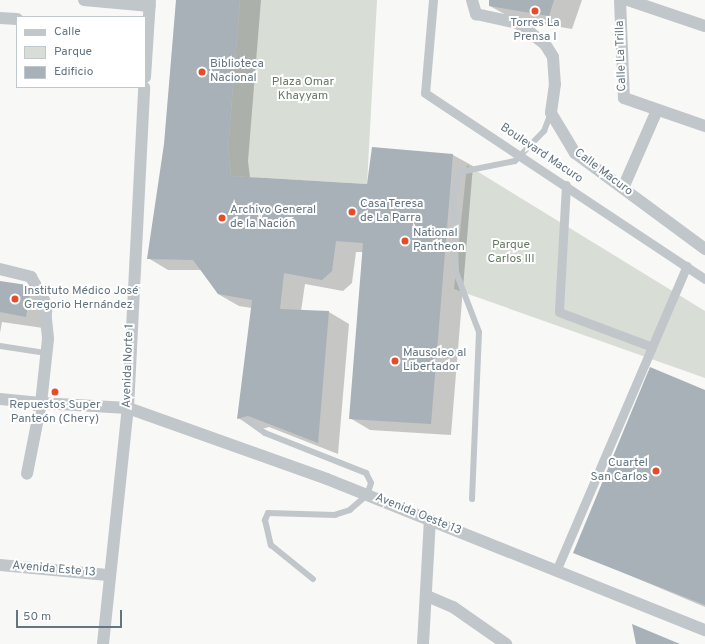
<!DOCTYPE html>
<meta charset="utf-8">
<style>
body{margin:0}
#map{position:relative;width:705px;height:644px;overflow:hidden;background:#f8f8f6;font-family:Overpass,sans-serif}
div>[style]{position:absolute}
.green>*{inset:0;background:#d8ddd5}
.shadow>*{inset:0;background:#0003}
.building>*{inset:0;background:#a8b1b7}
.service>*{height:6px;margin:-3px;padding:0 3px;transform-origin:3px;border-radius:3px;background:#c1c6ca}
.pedestrian>*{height:9px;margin:-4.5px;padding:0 4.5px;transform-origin:4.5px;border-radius:4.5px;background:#c1c6ca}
.minor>*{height:12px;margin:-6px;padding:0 6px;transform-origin:6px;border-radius:6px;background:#c1c6ca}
.dots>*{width:11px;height:11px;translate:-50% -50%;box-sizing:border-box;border:2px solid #fff;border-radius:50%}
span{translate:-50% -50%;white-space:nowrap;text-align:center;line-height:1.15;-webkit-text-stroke:4px #fff;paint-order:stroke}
.poi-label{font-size:12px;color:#637581}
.left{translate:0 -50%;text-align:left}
.right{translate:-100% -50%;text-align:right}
.street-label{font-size:12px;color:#637581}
.park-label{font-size:12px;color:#677962}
.legend{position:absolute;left:16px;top:16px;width:130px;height:72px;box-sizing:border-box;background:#fff;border:1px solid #c1c8cd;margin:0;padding:5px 7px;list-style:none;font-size:12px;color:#637581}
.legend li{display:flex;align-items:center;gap:8px;height:20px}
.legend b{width:20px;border:1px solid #c1c8cd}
.scale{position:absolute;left:16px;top:610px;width:106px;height:18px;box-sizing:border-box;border:2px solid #637581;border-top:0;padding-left:5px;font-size:12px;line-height:14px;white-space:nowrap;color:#637581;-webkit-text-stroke:3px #fff;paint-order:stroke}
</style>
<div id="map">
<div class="green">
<div style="clip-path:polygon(240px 0,377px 0,367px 184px,231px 176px,228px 149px)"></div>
<div style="clip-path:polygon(467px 165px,705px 311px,705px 378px,454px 289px)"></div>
</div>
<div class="shadow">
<div style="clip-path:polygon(177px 0,261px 0,248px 161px,250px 178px,368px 185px,453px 155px,473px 166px,451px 435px,370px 430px,350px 418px,363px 252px,356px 252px,352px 283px,343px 291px,305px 284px,301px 311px,329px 312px,349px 324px,338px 454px,269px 427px,258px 430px,238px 418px,252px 308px,239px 306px,218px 294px,202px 270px,168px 270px,148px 258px,165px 144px)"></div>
<div style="clip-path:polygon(490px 0,582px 0,572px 29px,513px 19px,490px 6px)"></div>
<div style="clip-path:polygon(0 282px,26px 286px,50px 299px,53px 305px,50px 329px,2px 322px,0 333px)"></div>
<div style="clip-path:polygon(705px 391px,705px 607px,574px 552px)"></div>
</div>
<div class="building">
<div style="clip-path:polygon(176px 0,240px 0,228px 149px,231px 176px,367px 184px,372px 147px,453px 154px,431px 424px,349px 419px,363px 243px,336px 241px,332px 271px,322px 280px,284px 273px,280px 309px,329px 311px,318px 443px,248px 416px,237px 419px,252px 300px,218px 294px,193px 260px,147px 259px,164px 144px)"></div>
<div style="clip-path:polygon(489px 0,554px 0,549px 16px,489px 6px)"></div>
<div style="clip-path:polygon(0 281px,27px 285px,30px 291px,26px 317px,0 312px)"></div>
<div style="clip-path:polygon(650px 367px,705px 390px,705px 605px,573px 553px)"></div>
<div style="clip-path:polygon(632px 624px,680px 644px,636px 644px)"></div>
</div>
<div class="service">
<div style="left:0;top:346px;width:47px;rotate:8.7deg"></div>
<div style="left:247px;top:420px;width:22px;rotate:36deg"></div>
<div style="left:265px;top:433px;width:109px;rotate:21.6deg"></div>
<div style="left:366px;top:473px;width:11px;rotate:63deg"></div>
<div style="left:371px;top:483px;width:13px;rotate:108deg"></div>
<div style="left:367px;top:495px;width:23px;rotate:139deg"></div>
<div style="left:350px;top:510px;width:16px;rotate:162deg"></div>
<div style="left:335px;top:515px;width:67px;rotate:-178.3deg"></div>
<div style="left:268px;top:513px;width:8px;rotate:113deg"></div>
<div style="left:265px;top:520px;width:26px;rotate:77deg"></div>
<div style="left:271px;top:545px;width:54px;rotate:39deg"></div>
<div style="left:472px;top:499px;width:167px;rotate:-87.6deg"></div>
<div style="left:479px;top:332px;width:64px;rotate:-111deg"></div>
<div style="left:456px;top:272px;width:76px;rotate:-92.3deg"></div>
<div style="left:453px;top:196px;width:25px;rotate:-74deg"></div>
<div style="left:460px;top:172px;width:56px;rotate:-11.3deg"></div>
<div style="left:515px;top:161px;width:42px;rotate:-46deg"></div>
<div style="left:544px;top:131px;width:19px;rotate:-69deg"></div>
</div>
<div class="pedestrian">
<div style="left:433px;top:0;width:93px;rotate:94.9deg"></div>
<div style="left:425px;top:93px;width:336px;rotate:33.6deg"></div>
<div style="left:566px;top:185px;width:127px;rotate:93.2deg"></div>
<div style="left:559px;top:312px;width:99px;rotate:20.6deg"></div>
<div style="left:556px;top:571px;width:332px;rotate:-66.8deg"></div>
</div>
<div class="minor">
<div style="left:84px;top:0;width:66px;rotate:5.2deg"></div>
<div style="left:472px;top:0;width:15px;rotate:74deg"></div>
<div style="left:476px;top:14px;width:43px;rotate:12.1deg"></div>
<div style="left:518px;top:23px;width:34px;rotate:38deg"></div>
<div style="left:545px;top:44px;width:15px;rotate:58deg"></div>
<div style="left:553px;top:57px;width:27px;rotate:86deg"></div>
<div style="left:555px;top:84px;width:29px;rotate:98deg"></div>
<div style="left:551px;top:113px;width:47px;rotate:59deg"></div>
<div style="left:575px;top:153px;width:162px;rotate:36.4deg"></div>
<div style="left:620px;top:0;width:98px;rotate:87.7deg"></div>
<div style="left:624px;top:98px;width:86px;rotate:19.1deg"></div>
<div style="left:628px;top:0;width:81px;rotate:18.7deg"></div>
<div style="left:0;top:18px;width:17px;rotate:3deg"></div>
<div style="left:145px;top:77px;width:77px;rotate:-86.3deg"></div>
<div style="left:623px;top:188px;width:85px;rotate:-66.4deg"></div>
<div style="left:0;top:269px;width:32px;rotate:14deg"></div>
<div style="left:31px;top:277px;width:26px;rotate:61deg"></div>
<div style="left:44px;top:300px;width:39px;rotate:84deg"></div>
<div style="left:48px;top:339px;width:64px;rotate:96.2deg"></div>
<div style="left:41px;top:403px;width:87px;rotate:3.3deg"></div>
<div style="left:128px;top:408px;width:211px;rotate:19.6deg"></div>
<div style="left:327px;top:479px;width:407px;rotate:21.8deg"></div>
<div style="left:0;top:399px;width:41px;rotate:5.6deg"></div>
<div style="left:41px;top:403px;width:72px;rotate:101.2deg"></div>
<div style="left:0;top:565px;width:108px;rotate:5.3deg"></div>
<div style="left:427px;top:596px;width:28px;rotate:23deg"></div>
<div style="left:453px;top:607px;width:65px;rotate:34.9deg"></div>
<div style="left:103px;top:644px;width:237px;rotate:-84deg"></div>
<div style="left:128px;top:408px;width:321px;rotate:-87.1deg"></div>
<div style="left:423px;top:644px;width:124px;rotate:-86.8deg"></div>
</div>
<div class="dots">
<div style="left:535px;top:11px;background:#e74b27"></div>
<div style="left:202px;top:72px;background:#e74b27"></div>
<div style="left:352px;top:212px;background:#e74b27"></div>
<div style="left:222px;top:218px;background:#e74b27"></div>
<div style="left:405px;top:241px;background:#e74b27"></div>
<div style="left:15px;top:299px;background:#e74b27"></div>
<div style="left:395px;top:361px;background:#e74b27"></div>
<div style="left:55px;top:392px;background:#e74b27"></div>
<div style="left:656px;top:471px;background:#e74b27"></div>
</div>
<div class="poi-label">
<span style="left:535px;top:31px">Torres La<br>Prensa I</span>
<span class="left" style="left:210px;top:72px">Biblioteca<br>Nacional</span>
<span class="left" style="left:360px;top:212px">Casa Teresa<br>de La Parra</span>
<span class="left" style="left:230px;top:218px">Archivo General<br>de la Nación</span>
<span class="left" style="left:413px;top:241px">National<br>Pantheon</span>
<span class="left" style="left:24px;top:299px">Instituto Médico José<br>Gregorio Hernández</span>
<span class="left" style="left:403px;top:361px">Mausoleo al<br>Libertador</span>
<span style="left:55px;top:413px">Repuestos Super<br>Panteón (Chery)</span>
<span class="right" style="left:648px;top:471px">Cuartel<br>San Carlos</span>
</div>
<div class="street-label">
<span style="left:622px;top:56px;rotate:-92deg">Calle La Trilla</span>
<span style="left:541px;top:154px;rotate:34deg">Boulevard Macuro</span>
<span style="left:603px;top:173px;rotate:37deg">Calle Macuro</span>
<span style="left:129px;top:366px;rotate:-88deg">Avenida Norte 1</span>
<span style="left:418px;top:515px;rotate:22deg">Avenida Oeste 13</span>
<span style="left:54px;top:570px;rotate:5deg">Avenida Este 13</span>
</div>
<div class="park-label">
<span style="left:303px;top:90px">Plaza Omar<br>Khayyam</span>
<span style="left:511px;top:253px">Parque<br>Carlos III</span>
</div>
<ul class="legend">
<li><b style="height:5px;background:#c1c6ca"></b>Calle</li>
<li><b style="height:11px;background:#d8ddd5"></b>Parque</li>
<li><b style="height:11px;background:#a8b1b7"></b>Edificio</li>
</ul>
<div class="scale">50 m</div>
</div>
